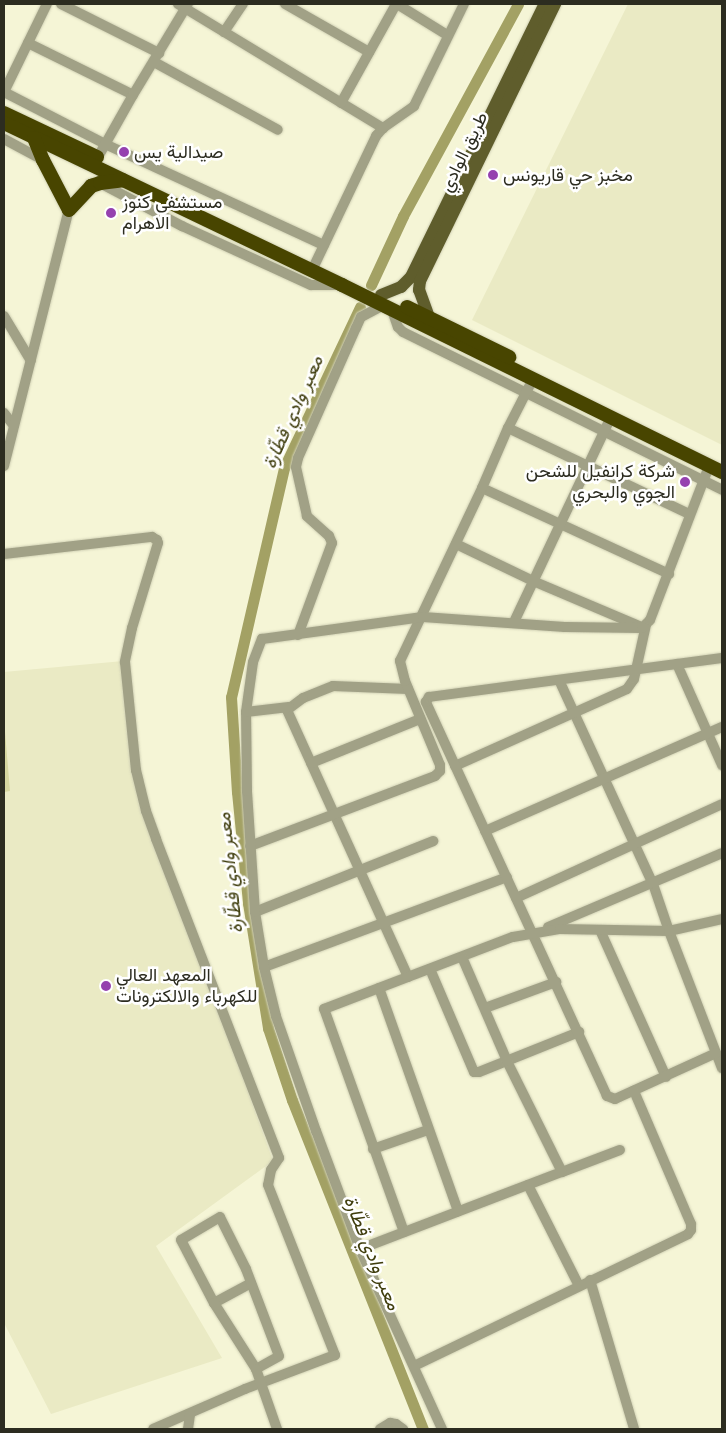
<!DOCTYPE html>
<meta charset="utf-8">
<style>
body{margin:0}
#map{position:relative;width:726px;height:1433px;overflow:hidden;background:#f5f5d6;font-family:Helvetica,Vazirmatn,sans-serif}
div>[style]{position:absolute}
.built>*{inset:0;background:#eaeac4}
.green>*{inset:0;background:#d6d69f}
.river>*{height:11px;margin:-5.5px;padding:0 5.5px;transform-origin:5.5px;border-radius:5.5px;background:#a3a164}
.roads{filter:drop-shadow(0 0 1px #d1d1b5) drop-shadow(0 0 1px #d1d1b5)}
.minor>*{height:10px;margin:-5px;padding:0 5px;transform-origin:5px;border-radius:5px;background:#a1a186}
.major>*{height:12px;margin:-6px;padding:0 6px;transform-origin:6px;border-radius:6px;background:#5f5d2c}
.highway>*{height:14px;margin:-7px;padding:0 7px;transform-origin:7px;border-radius:7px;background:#484500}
.dots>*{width:14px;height:14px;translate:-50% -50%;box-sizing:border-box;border:2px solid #fff;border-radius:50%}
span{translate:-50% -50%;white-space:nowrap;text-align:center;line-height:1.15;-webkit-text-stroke:5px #fff;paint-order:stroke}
.poi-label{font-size:18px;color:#2c2c20}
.left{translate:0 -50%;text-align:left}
.right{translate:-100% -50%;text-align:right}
.street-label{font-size:18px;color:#2c2c20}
.water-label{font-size:19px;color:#403e0e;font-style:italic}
.frame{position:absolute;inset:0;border:5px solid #2c2c20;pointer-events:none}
</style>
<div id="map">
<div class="built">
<div style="clip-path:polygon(628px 4px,722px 4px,722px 445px,472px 320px)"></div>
<div style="clip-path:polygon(123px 661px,146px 811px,273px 1161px,156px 1246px,222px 1358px,51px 1414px,4px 1323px,4px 672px)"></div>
</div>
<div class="green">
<div style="clip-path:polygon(4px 720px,10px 791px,4px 792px)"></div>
</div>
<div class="river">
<div style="left:371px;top:285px;width:76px;rotate:-65.1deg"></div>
<div style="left:403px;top:216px;width:241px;rotate:-61.5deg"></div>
<div style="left:360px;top:307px;width:178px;rotate:115.3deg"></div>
<div style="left:284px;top:468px;width:235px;rotate:103deg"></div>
<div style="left:231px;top:697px;width:95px;rotate:86.4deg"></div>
<div style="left:237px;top:792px;width:112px;rotate:84.3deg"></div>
<div style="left:248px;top:903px;width:127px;rotate:80.9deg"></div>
<div style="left:268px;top:1028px;width:76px;rotate:71.6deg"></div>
<div style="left:292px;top:1100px;width:354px;rotate:68.3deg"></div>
</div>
<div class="roads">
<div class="minor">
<div style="left:61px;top:4px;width:110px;rotate:26.6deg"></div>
<div style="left:178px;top:4px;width:240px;rotate:31.2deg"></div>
<div style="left:285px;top:4px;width:97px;rotate:29.7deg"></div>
<div style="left:397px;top:4px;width:59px;rotate:31.8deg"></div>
<div style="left:224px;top:32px;width:34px;rotate:-56deg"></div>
<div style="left:28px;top:43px;width:117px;rotate:26.3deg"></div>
<div style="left:154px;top:62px;width:141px;rotate:28.7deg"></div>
<div style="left:4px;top:92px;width:114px;rotate:27.2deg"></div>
<div style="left:105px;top:144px;width:241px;rotate:24.8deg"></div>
<div style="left:4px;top:92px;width:98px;rotate:-64deg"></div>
<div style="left:341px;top:103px;width:113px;rotate:-60.9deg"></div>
<div style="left:4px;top:139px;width:44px;rotate:28.3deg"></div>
<div style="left:98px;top:157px;width:71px;rotate:-60.6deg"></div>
<div style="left:133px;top:95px;width:106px;rotate:-58.9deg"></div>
<div style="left:100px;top:183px;width:93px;rotate:27.7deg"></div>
<div style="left:182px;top:226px;width:142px;rotate:24.6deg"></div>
<div style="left:311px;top:285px;width:27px"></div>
<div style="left:315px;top:264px;width:142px;rotate:-64.5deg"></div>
<div style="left:376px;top:136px;width:11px;rotate:-49deg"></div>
<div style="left:383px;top:128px;width:38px;rotate:-35deg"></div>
<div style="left:414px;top:106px;width:114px;rotate:-63.9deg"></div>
<div style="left:392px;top:310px;width:18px;rotate:71deg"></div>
<div style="left:398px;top:327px;width:7px;rotate:45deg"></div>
<div style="left:403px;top:332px;width:356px;rotate:26.3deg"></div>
<div style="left:4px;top:316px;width:52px;rotate:59deg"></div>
<div style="left:4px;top:413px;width:16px;rotate:52deg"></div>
<div style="left:508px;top:428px;width:200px;rotate:25.4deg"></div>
<div style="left:4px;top:466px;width:264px;rotate:-75.8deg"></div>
<div style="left:482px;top:488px;width:206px;rotate:24.7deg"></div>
<div style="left:456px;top:544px;width:85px;rotate:25.7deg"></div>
<div style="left:533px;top:581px;width:115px;rotate:23deg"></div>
<div style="left:4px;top:554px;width:149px;rotate:-6.6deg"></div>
<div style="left:152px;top:537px;width:6px;rotate:31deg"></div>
<div style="left:157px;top:540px;width:3px;rotate:72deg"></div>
<div style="left:158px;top:543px;width:89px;rotate:107deg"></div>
<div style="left:132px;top:628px;width:35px;rotate:102deg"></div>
<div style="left:125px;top:662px;width:109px;rotate:84.2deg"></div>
<div style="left:136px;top:770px;width:42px;rotate:76.3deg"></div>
<div style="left:146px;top:811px;width:30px;rotate:70deg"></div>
<div style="left:156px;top:839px;width:342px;rotate:68.9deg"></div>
<div style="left:279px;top:1158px;width:14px;rotate:124deg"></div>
<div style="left:271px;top:1170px;width:15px;rotate:101deg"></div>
<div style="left:268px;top:1185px;width:183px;rotate:68.5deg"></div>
<div style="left:335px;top:1355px;width:96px;rotate:159.3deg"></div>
<div style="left:245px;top:1389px;width:100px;rotate:156.5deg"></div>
<div style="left:514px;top:622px;width:227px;rotate:-64.7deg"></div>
<div style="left:298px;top:635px;width:98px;rotate:-69.7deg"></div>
<div style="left:332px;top:543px;width:8px;rotate:-113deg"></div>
<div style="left:329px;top:536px;width:30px;rotate:-138deg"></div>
<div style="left:307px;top:516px;width:50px;rotate:-102.7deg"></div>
<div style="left:296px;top:467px;width:9px;rotate:-77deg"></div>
<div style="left:298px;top:458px;width:142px;rotate:-66deg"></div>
<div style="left:356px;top:328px;width:12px;rotate:-66deg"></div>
<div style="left:361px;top:317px;width:24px;rotate:-28deg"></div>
<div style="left:677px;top:664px;width:111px;rotate:66deg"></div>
<div style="left:559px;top:680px;width:225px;rotate:65.3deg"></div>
<div style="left:653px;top:884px;width:50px;rotate:71.2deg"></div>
<div style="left:669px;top:931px;width:147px;rotate:68.9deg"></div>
<div style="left:408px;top:689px;width:75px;rotate:-177.7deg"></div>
<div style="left:333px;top:686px;width:32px;rotate:158deg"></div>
<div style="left:303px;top:698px;width:20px;rotate:143deg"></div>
<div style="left:287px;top:710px;width:293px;rotate:65.6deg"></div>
<div style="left:246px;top:712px;width:43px;rotate:-6.6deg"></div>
<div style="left:311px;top:763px;width:118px;rotate:-22deg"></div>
<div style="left:455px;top:766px;width:188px;rotate:-24.1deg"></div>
<div style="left:627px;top:689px;width:12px;rotate:-55deg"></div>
<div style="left:634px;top:679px;width:55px;rotate:-77.5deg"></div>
<div style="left:485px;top:831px;width:259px;rotate:-23.7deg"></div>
<div style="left:250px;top:846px;width:198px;rotate:-20.7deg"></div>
<div style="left:435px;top:776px;width:7px;rotate:-45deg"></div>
<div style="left:440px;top:771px;width:6px;rotate:-90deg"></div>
<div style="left:440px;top:765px;width:91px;rotate:-112.6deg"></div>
<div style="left:405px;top:681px;width:21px;rotate:-104deg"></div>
<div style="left:400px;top:661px;width:191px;rotate:-64.6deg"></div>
<div style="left:482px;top:488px;width:65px;rotate:-66.6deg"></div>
<div style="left:508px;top:428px;width:55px;rotate:-63deg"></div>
<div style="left:516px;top:898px;width:226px;rotate:-24.5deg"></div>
<div style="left:255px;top:912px;width:192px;rotate:-21.7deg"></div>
<div style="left:548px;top:927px;width:189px;rotate:-23deg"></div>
<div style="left:600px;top:930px;width:161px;rotate:65.8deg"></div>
<div style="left:264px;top:967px;width:259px;rotate:-20.3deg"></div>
<div style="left:430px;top:969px;width:112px;rotate:66.9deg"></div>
<div style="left:474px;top:1072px;width:5px"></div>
<div style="left:479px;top:1072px;width:108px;rotate:-21.8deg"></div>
<div style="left:379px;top:988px;width:237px;rotate:70.5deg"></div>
<div style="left:485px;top:1008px;width:76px;rotate:-20.1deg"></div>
<div style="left:716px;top:1053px;width:111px;rotate:155.5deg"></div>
<div style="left:615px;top:1099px;width:9px;rotate:-159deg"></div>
<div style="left:607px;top:1096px;width:434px;rotate:-114.7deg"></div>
<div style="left:426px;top:702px;width:6px;rotate:-59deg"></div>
<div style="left:429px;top:697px;width:296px;rotate:-7.6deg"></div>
<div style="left:373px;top:1149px;width:58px;rotate:-19.1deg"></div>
<div style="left:562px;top:1172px;width:62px;rotate:-20.8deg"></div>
<div style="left:528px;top:1185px;width:113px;rotate:63.2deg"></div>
<div style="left:404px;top:1232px;width:237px;rotate:-109.7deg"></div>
<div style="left:324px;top:1009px;width:202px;rotate:-20.9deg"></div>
<div style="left:513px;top:937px;width:48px;rotate:-9.7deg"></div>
<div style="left:560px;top:929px;width:109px;rotate:1.1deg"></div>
<div style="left:669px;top:931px;width:54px;rotate:-12.8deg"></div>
<div style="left:360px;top:1249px;width:216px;rotate:-20.9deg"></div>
<div style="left:562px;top:1172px;width:124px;rotate:-116.4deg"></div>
<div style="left:507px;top:1061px;width:113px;rotate:-113.4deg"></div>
<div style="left:590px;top:1280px;width:155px;rotate:73.5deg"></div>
<div style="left:214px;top:1303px;width:42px;rotate:-28.4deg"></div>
<div style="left:414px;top:1366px;width:304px;rotate:-25.7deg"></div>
<div style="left:688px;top:1234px;width:5px;rotate:-53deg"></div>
<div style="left:691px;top:1230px;width:6px;rotate:-90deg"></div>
<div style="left:691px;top:1224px;width:145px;rotate:-113.2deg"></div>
<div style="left:256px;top:1369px;width:26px;rotate:-29deg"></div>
<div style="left:279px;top:1356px;width:93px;rotate:-110.8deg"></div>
<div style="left:246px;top:1269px;width:58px;rotate:-116.6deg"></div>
<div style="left:220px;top:1217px;width:45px;rotate:149.5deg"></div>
<div style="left:181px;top:1240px;width:71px;rotate:62.4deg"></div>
<div style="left:214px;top:1303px;width:78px;rotate:57.5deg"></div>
<div style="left:256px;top:1369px;width:64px;rotate:70.7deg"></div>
<div style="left:188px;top:1429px;width:15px;rotate:-82deg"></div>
<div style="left:380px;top:1429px;width:12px;rotate:-31deg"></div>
<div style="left:390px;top:1423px;width:6px;rotate:9deg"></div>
<div style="left:396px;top:1424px;width:9px;rotate:36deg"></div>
<div style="left:442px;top:1429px;width:198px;rotate:-114.5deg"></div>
<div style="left:360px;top:1249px;width:126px;rotate:-110.4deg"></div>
<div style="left:316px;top:1131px;width:122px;rotate:-109.2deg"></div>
<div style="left:276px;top:1016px;width:50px;rotate:-103.8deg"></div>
<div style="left:264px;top:967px;width:56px;rotate:-99.3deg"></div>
<div style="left:255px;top:912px;width:121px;rotate:-93.8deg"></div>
<div style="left:247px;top:791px;width:79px;rotate:-90.7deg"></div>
<div style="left:246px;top:712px;width:50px;rotate:-82deg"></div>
<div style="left:253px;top:662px;width:25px;rotate:-69deg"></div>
<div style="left:262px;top:639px;width:162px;rotate:-7.8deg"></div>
<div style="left:423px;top:617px;width:142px;rotate:4deg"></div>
<div style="left:565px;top:627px;width:77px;rotate:0.7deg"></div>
<div style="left:642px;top:628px;width:11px;rotate:-45deg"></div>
<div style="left:650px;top:620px;width:165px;rotate:-69deg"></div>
</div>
<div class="major">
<div style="left:381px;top:295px;width:22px;rotate:-22deg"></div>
<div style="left:401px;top:287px;width:14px;rotate:-45deg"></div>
<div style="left:411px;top:277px;width:304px;rotate:-63.9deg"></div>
<div style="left:429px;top:317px;width:29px;rotate:-110deg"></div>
<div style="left:419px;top:290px;width:9px;rotate:-84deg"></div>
<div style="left:420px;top:281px;width:308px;rotate:-64deg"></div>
</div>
<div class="highway">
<div style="left:4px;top:113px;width:103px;rotate:25.3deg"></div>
<div style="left:4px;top:123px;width:375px;rotate:25.6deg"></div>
<div style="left:342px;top:285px;width:424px;rotate:26.2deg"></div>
<div style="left:34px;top:138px;width:24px;rotate:68deg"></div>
<div style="left:43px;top:160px;width:56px;rotate:62.5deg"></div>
<div style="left:69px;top:210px;width:33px;rotate:-47deg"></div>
<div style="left:91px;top:186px;width:9px;rotate:-18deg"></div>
<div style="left:100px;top:183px;width:23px;rotate:-7deg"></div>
<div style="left:407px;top:307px;width:114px;rotate:26.1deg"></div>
</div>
</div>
<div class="dots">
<div style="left:124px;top:152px;background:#9541af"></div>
<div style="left:493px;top:175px;background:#9541af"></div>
<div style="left:111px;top:213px;background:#9541af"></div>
<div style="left:685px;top:482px;background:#9541af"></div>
<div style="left:106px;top:986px;background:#9541af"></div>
</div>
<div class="poi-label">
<span class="left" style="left:134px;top:152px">صيدالية يس</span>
<span class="left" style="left:503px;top:175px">مخبز حي قاريونس</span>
<span class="left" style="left:122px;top:213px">مستشفى كنوز<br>الاهرام</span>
<span class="right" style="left:675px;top:482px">شركة كرانفيل للشحن<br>الجوي والبحري</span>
<span class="left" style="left:116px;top:986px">المعهد العالي<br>للكهرباء والالكترونات</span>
</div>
<div class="street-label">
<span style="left:464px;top:152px;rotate:-64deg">طريق الوادي</span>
</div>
<div class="water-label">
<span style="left:293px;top:412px;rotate:-66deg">معبر وادي قطّارة</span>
<span style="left:230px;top:873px;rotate:-96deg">معبر وادي قطّارة</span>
<span style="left:372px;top:1253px;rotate:68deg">معبر وادي قطّارة</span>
</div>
<div class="frame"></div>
</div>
